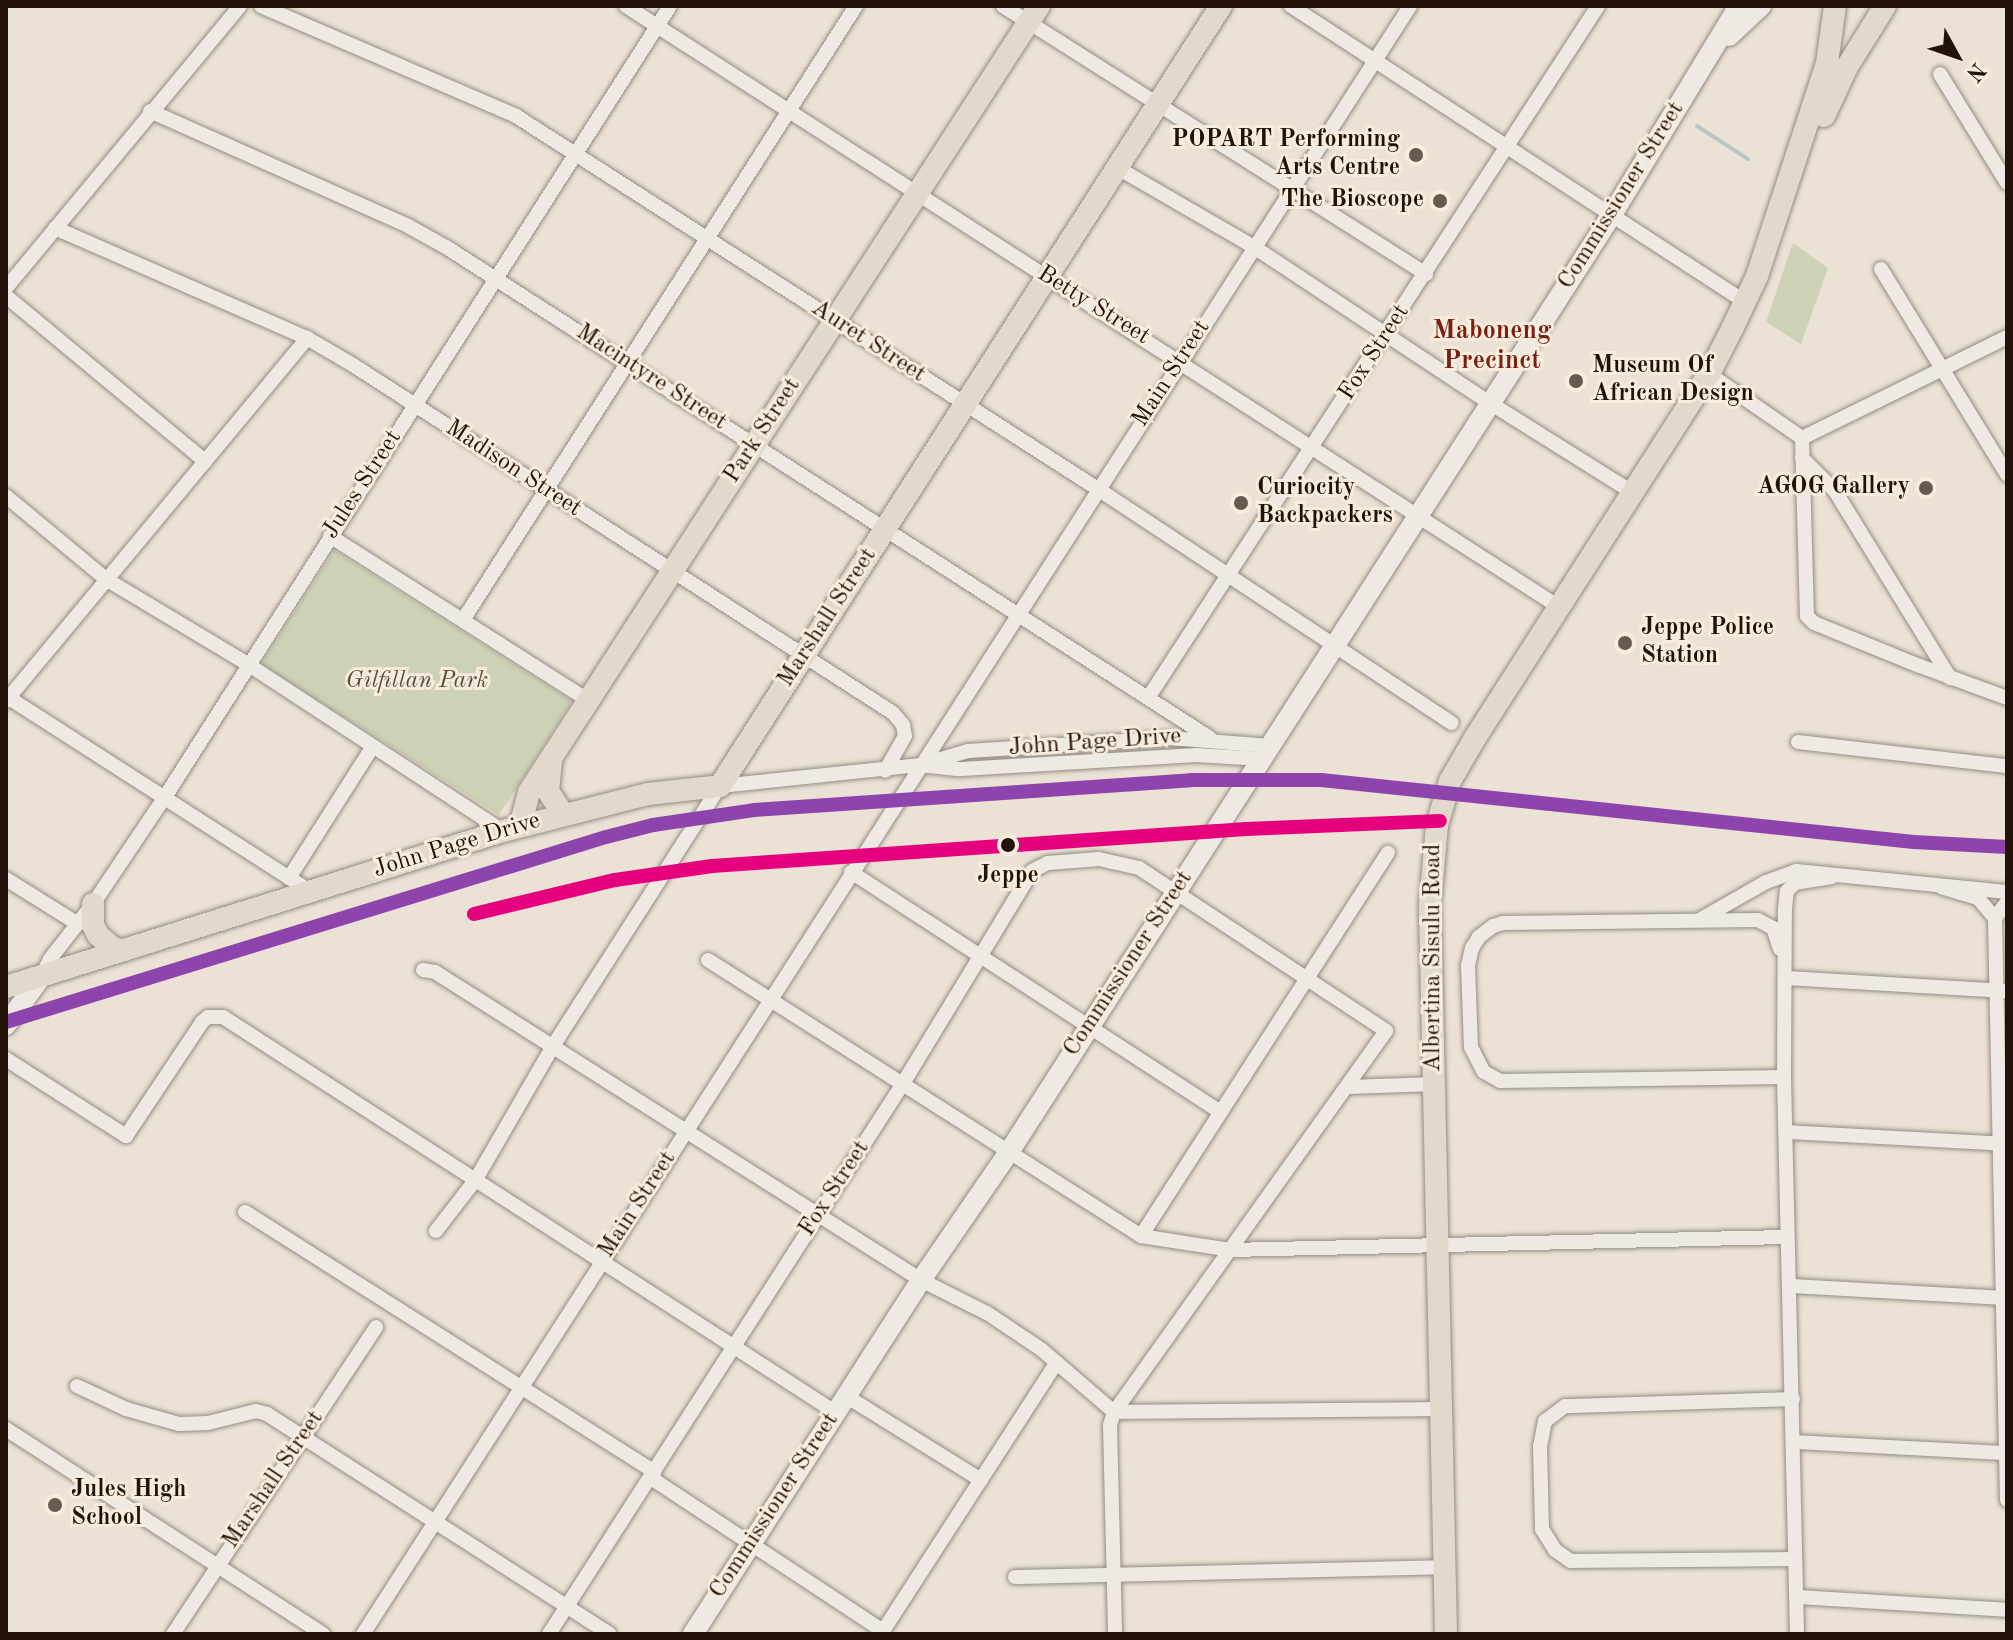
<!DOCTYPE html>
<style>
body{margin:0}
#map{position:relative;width:2013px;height:1640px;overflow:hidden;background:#ebe1d4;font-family:"Old Standard TT",serif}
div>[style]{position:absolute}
.green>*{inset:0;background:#cdd1b5}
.stream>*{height:4px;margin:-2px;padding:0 2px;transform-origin:2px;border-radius:2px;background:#b6c7c5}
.roads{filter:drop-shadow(0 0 2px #948c84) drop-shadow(0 0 2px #948c84)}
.street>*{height:14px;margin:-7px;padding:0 7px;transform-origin:7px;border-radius:7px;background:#eeeae3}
.secondary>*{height:20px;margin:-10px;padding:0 10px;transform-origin:10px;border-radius:10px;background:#eeeae3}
.primary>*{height:22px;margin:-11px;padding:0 11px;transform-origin:11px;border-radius:11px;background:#e2d9cd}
.rail-1>*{height:14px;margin:-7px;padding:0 7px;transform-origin:7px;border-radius:7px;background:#8e44ad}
.rail-2>*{height:14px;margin:-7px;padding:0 7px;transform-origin:7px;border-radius:7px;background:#e5007d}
.dots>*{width:22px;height:22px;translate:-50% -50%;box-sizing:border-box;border:4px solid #f8ecdd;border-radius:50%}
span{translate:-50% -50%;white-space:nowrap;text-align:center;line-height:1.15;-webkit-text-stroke:6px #f8ecdd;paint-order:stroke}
.poi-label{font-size:24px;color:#221209;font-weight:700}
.right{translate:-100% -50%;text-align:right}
.left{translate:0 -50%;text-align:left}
.street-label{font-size:24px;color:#221209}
.park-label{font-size:24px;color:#55503c;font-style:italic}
.stop-label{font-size:24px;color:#221209;font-weight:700}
.neighbourhood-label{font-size:26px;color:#7a1f14;font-weight:700}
.frame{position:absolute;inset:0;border:8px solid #221209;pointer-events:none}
.north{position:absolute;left:1917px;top:16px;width:80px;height:80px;-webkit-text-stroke:6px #f8ecdd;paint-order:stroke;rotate:130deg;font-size:22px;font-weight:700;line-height:32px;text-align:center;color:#221209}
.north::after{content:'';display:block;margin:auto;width:28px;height:36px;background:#221209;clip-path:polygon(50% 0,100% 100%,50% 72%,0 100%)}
</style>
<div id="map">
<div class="green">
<div style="clip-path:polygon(1793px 243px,1828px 268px,1801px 344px,1766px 322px)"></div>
<div style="clip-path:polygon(334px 550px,572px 701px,499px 815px,261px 664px)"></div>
</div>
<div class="stream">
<div style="left:1697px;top:126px;width:61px;rotate:32.9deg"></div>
</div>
<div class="roads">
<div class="street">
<div style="left:261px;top:6px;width:278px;rotate:23.3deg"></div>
<div style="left:516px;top:116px;width:691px;rotate:32.66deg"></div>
<div style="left:1098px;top:489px;width:424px;rotate:33.5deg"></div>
<div style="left:626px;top:6px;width:1110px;rotate:32.79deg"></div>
<div style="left:1003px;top:6px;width:501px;rotate:32.36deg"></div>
<div style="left:1291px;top:6px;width:542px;rotate:33.1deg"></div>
<div style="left:1940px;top:74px;width:128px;rotate:58.4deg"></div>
<div style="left:150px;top:111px;width:282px;rotate:24deg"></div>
<div style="left:408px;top:226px;width:43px;rotate:28.9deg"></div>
<div style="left:446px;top:247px;width:908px;rotate:32.73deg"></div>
<div style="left:1116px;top:167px;width:160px;rotate:30.1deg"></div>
<div style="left:1254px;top:247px;width:283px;rotate:33.5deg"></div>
<div style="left:1490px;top:403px;width:168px;rotate:32.1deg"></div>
<div style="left:55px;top:228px;width:275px;rotate:23.6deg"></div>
<div style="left:307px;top:338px;width:53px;rotate:30.4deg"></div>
<div style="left:353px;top:365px;width:642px;rotate:32.8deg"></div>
<div style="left:893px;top:713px;width:16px;rotate:50deg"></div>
<div style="left:903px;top:725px;width:11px;rotate:80deg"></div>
<div style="left:905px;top:736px;width:40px;rotate:119.7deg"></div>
<div style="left:1881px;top:269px;width:241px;rotate:58.5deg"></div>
<div style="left:6px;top:288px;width:366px;rotate:-50.3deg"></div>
<div style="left:6px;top:296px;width:259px;rotate:39.7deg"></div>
<div style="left:1709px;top:374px;width:113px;rotate:34.5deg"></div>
<div style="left:1802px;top:438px;width:178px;rotate:88.4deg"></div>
<div style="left:1807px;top:616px;width:10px;rotate:45deg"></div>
<div style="left:1814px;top:623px;width:114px;rotate:22.1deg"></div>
<div style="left:1920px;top:666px;width:93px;rotate:20.2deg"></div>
<div style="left:1802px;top:438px;width:229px;rotate:-26.2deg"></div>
<div style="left:1802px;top:458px;width:47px;rotate:45deg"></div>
<div style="left:1835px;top:491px;width:220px;rotate:58.4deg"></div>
<div style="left:6px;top:496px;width:130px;rotate:39.7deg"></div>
<div style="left:106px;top:579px;width:167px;rotate:31deg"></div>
<div style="left:249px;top:665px;width:303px;rotate:33.2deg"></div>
<div style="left:330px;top:536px;width:307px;rotate:32.5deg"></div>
<div style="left:463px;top:620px;width:729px;rotate:-57.38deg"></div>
<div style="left:6px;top:696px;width:361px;rotate:32.7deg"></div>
<div style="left:1148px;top:698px;width:825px;rotate:-56.96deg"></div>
<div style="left:6px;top:701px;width:472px;rotate:-50.3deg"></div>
<div style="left:1798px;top:742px;width:210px;rotate:6.6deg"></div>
<div style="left:1262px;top:759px;width:66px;rotate:-176.5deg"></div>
<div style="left:1196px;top:755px;width:239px;rotate:176.6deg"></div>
<div style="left:957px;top:769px;width:36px;rotate:-174deg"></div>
<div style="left:921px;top:765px;width:49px;rotate:-16.6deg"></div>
<div style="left:968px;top:751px;width:202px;rotate:-3.7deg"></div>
<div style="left:1170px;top:738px;width:100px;rotate:4.6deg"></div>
<div style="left:851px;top:872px;width:440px;rotate:33deg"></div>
<div style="left:289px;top:878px;width:156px;rotate:-57.5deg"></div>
<div style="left:6px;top:879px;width:85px;rotate:32deg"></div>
<div style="left:1941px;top:887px;width:39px;rotate:17deg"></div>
<div style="left:1978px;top:898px;width:26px;rotate:50deg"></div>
<div style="left:1995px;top:918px;width:582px;rotate:88.82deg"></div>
<div style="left:1995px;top:918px;width:20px;rotate:-53deg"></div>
<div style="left:1701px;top:919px;width:75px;rotate:-29.6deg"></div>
<div style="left:1766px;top:882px;width:32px;rotate:-20deg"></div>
<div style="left:1796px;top:871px;width:212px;rotate:5.7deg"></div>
<div style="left:1780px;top:949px;width:22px;rotate:-108deg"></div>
<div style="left:1773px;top:928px;width:17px;rotate:-152deg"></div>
<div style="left:1758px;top:920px;width:255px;rotate:179.3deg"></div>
<div style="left:1503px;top:923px;width:10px;rotate:163deg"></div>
<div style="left:1493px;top:926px;width:18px;rotate:142deg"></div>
<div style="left:1479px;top:937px;width:13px;rotate:122deg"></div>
<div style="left:1472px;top:948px;width:18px;rotate:103deg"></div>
<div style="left:1468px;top:966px;width:81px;rotate:87.9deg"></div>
<div style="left:1471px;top:1047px;width:28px;rotate:63deg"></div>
<div style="left:1484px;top:1072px;width:18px;rotate:29deg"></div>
<div style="left:1500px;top:1081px;width:284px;rotate:-0.8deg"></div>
<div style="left:708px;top:960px;width:513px;rotate:32.51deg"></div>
<div style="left:1141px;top:1236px;width:90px;rotate:8.9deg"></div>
<div style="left:1230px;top:1250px;width:557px;rotate:-1.34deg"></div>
<div style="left:423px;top:970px;width:12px;rotate:9deg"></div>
<div style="left:435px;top:972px;width:575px;rotate:32.36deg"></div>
<div style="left:921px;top:1280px;width:74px;rotate:26.6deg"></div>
<div style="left:987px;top:1313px;width:66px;rotate:33.9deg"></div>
<div style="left:1042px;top:1350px;width:95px;rotate:40.7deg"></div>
<div style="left:41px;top:977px;width:20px;rotate:-63deg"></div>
<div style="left:50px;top:959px;width:70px;rotate:-52deg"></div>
<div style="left:93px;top:904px;width:129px;rotate:-56.1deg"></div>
<div style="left:165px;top:797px;width:938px;rotate:-57.44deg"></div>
<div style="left:1785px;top:978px;width:222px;rotate:3.4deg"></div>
<div style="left:6px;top:1059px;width:143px;rotate:32.7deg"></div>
<div style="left:126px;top:1136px;width:137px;rotate:-56.3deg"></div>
<div style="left:202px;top:1022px;width:8px;rotate:-40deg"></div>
<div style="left:208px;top:1017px;width:15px"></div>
<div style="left:223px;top:1017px;width:728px;rotate:32.84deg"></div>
<div style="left:1348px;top:1087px;width:86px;rotate:-2deg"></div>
<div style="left:1787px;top:1132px;width:219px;rotate:3.1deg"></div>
<div style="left:245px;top:1212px;width:485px;rotate:32.4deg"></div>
<div style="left:654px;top:1472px;width:7px;rotate:117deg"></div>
<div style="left:651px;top:1478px;width:278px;rotate:33.4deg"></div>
<div style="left:883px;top:1631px;width:320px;rotate:-57.1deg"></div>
<div style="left:436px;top:1231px;width:66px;rotate:-52.4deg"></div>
<div style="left:476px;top:1179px;width:154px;rotate:-59.9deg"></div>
<div style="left:553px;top:1046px;width:309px;rotate:-57.3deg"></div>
<div style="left:720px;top:786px;width:202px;rotate:-6deg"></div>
<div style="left:1141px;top:1236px;width:456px;rotate:-57.2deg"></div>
<div style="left:1790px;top:1286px;width:217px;rotate:3.2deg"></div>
<div style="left:77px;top:1386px;width:54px;rotate:25.1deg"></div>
<div style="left:126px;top:1409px;width:55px;rotate:15.8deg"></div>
<div style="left:179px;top:1424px;width:29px;rotate:-2deg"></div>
<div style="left:208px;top:1423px;width:49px;rotate:-14deg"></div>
<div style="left:256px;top:1411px;width:11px;rotate:15deg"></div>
<div style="left:267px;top:1414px;width:407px;rotate:32.7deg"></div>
<div style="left:846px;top:1396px;width:159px;rotate:31.9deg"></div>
<div style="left:1793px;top:1399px;width:228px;rotate:178.2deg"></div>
<div style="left:1565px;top:1406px;width:25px;rotate:143deg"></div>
<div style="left:1545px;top:1421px;width:25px;rotate:101deg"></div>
<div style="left:1540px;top:1446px;width:83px;rotate:88.6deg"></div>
<div style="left:1542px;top:1529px;width:25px;rotate:58deg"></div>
<div style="left:1555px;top:1550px;width:19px;rotate:35deg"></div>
<div style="left:1571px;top:1561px;width:223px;rotate:-0.5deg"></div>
<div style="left:1114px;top:1412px;width:327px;rotate:-0.5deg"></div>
<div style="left:6px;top:1429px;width:378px;rotate:32.9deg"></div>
<div style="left:1795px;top:1442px;width:211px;rotate:3deg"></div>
<div style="left:1015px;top:1577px;width:430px;rotate:-1.3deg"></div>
<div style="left:1797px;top:1597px;width:210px;rotate:3.5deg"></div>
<div style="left:173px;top:1634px;width:368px;rotate:-56.5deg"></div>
<div style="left:363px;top:1634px;width:1936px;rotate:-57.25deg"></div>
<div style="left:549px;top:1634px;width:653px;rotate:-57.26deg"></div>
<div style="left:902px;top:1085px;width:250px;rotate:-58.7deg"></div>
<div style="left:1032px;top:871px;width:18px;rotate:-27deg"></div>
<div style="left:1048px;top:863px;width:51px;rotate:-4.5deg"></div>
<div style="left:1099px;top:859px;width:41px;rotate:12.7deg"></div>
<div style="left:1139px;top:868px;width:296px;rotate:33.4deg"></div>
<div style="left:1386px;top:1031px;width:468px;rotate:125.5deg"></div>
<div style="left:1114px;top:1412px;width:14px;rotate:107deg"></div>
<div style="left:1110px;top:1425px;width:209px;rotate:88.6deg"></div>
<div style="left:1797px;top:1634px;width:557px;rotate:-91.34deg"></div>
<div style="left:1784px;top:1077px;width:168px;rotate:-89.7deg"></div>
<div style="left:1785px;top:909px;width:18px;rotate:-84deg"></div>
<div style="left:1787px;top:891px;width:11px;rotate:-45deg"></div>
<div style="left:1795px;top:883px;width:37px;rotate:-9deg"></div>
</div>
<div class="secondary">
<div style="left:1729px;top:36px;width:44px;rotate:-43.2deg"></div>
<div style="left:6px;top:1025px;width:59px;rotate:-53.9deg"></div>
<div style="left:693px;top:1634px;width:421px;rotate:-57.2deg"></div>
<div style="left:921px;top:1280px;width:155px;rotate:-55.5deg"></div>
<div style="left:1009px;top:1152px;width:1116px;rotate:-57.25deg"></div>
<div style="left:1613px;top:213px;width:242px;rotate:-58.7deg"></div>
</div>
<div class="primary">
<div style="left:1824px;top:116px;width:54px;rotate:-64.9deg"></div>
<div style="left:1847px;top:67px;width:72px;rotate:-58.1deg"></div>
<div style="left:551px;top:762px;width:29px;rotate:96deg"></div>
<div style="left:548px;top:791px;width:27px;rotate:57deg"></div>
<div style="left:520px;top:826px;width:35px;rotate:-75deg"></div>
<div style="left:529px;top:792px;width:937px;rotate:-57.02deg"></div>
<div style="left:93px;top:904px;width:21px;rotate:90deg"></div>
<div style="left:93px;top:925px;width:11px;rotate:63deg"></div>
<div style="left:98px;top:935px;width:21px;rotate:41deg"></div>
<div style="left:114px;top:949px;width:11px;rotate:5deg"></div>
<div style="left:6px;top:987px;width:521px;rotate:-17.43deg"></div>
<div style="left:503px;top:831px;width:150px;rotate:-14.3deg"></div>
<div style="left:648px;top:794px;width:72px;rotate:-6.3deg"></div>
<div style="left:720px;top:786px;width:927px;rotate:-57.29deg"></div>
<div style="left:1446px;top:1634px;width:730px;rotate:-91.26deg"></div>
<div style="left:1430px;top:904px;width:79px;rotate:-84.9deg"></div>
<div style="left:1437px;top:825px;width:46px;rotate:-73.5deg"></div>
<div style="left:1450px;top:781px;width:50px;rotate:-59.8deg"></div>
<div style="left:1475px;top:738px;width:433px;rotate:-57.3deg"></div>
<div style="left:1709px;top:374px;width:53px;rotate:-62.9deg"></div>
<div style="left:1733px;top:327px;width:56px;rotate:-64.8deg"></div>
<div style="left:1757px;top:276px;width:224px;rotate:-71.8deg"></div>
<div style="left:1827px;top:63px;width:58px;rotate:-82deg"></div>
</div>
</div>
<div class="rail-1">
<div style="left:6px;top:1022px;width:628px;rotate:-17.14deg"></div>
<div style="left:606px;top:837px;width:49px;rotate:-14.3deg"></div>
<div style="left:653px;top:825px;width:102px;rotate:-8.4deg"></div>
<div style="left:754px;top:810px;width:438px;rotate:-3.9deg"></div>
<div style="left:1191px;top:780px;width:130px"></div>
<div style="left:1321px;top:780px;width:596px;rotate:5.97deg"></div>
<div style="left:1914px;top:842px;width:93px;rotate:3.1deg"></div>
</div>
<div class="rail-2">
<div style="left:474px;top:914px;width:145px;rotate:-13.6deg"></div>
<div style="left:615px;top:880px;width:98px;rotate:-8.2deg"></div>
<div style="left:712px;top:866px;width:535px;rotate:-3.96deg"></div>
<div style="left:1246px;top:829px;width:194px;rotate:-2.4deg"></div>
</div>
<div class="dots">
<div style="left:1416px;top:155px;background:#685a50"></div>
<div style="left:1440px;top:201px;background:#685a50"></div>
<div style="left:1576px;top:381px;background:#685a50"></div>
<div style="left:1926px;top:488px;background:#685a50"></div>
<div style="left:1241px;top:503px;background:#685a50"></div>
<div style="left:1625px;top:643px;background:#685a50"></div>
<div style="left:1008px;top:845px;background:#221209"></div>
<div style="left:55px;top:1505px;background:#685a50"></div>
</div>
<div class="poi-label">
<span class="right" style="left:1400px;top:155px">POPART Performing<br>Arts Centre</span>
<span class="right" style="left:1424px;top:201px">The Bioscope</span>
<span class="left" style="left:1592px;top:381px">Museum Of<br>African Design</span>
<span class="right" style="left:1910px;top:488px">AGOG Gallery</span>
<span class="left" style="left:1257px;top:503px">Curiocity<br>Backpackers</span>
<span class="left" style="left:1641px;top:643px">Jeppe Police<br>Station</span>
<span class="left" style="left:71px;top:1505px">Jules High<br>School</span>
</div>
<div class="street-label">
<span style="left:1622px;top:196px;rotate:-58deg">Commissioner Street</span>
<span style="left:1093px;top:306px;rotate:32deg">Betty Street</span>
<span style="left:868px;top:342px;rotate:33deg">Auret Street</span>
<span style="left:1375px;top:353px;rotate:-57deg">Fox Street</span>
<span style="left:1172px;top:374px;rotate:-57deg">Main Street</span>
<span style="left:651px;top:378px;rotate:33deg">Macintyre Street</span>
<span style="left:763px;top:431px;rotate:-57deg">Park Street</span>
<span style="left:513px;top:469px;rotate:33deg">Madison Street</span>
<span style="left:363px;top:485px;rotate:-57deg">Jules Street</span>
<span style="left:828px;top:618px;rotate:-57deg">Marshall Street</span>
<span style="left:1095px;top:743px;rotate:-4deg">John Page Drive</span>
<span style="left:457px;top:846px;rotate:-17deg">John Page Drive</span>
<span style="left:1434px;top:958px;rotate:-90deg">Albertina Sisulu Road</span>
<span style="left:1129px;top:964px;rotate:-57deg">Commissioner Street</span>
<span style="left:835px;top:1189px;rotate:-57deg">Fox Street</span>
<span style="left:638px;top:1205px;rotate:-57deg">Main Street</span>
<span style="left:274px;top:1480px;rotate:-56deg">Marshall Street</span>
<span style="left:775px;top:1506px;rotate:-57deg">Commissioner Street</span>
</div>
<div class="park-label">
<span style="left:417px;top:682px">Gilfillan Park</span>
</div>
<div class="stop-label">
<span style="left:1008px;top:877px">Jeppe</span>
</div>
<div class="neighbourhood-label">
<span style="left:1492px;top:347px">Maboneng<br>Precinct</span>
</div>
<div class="frame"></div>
<div class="north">N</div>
</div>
